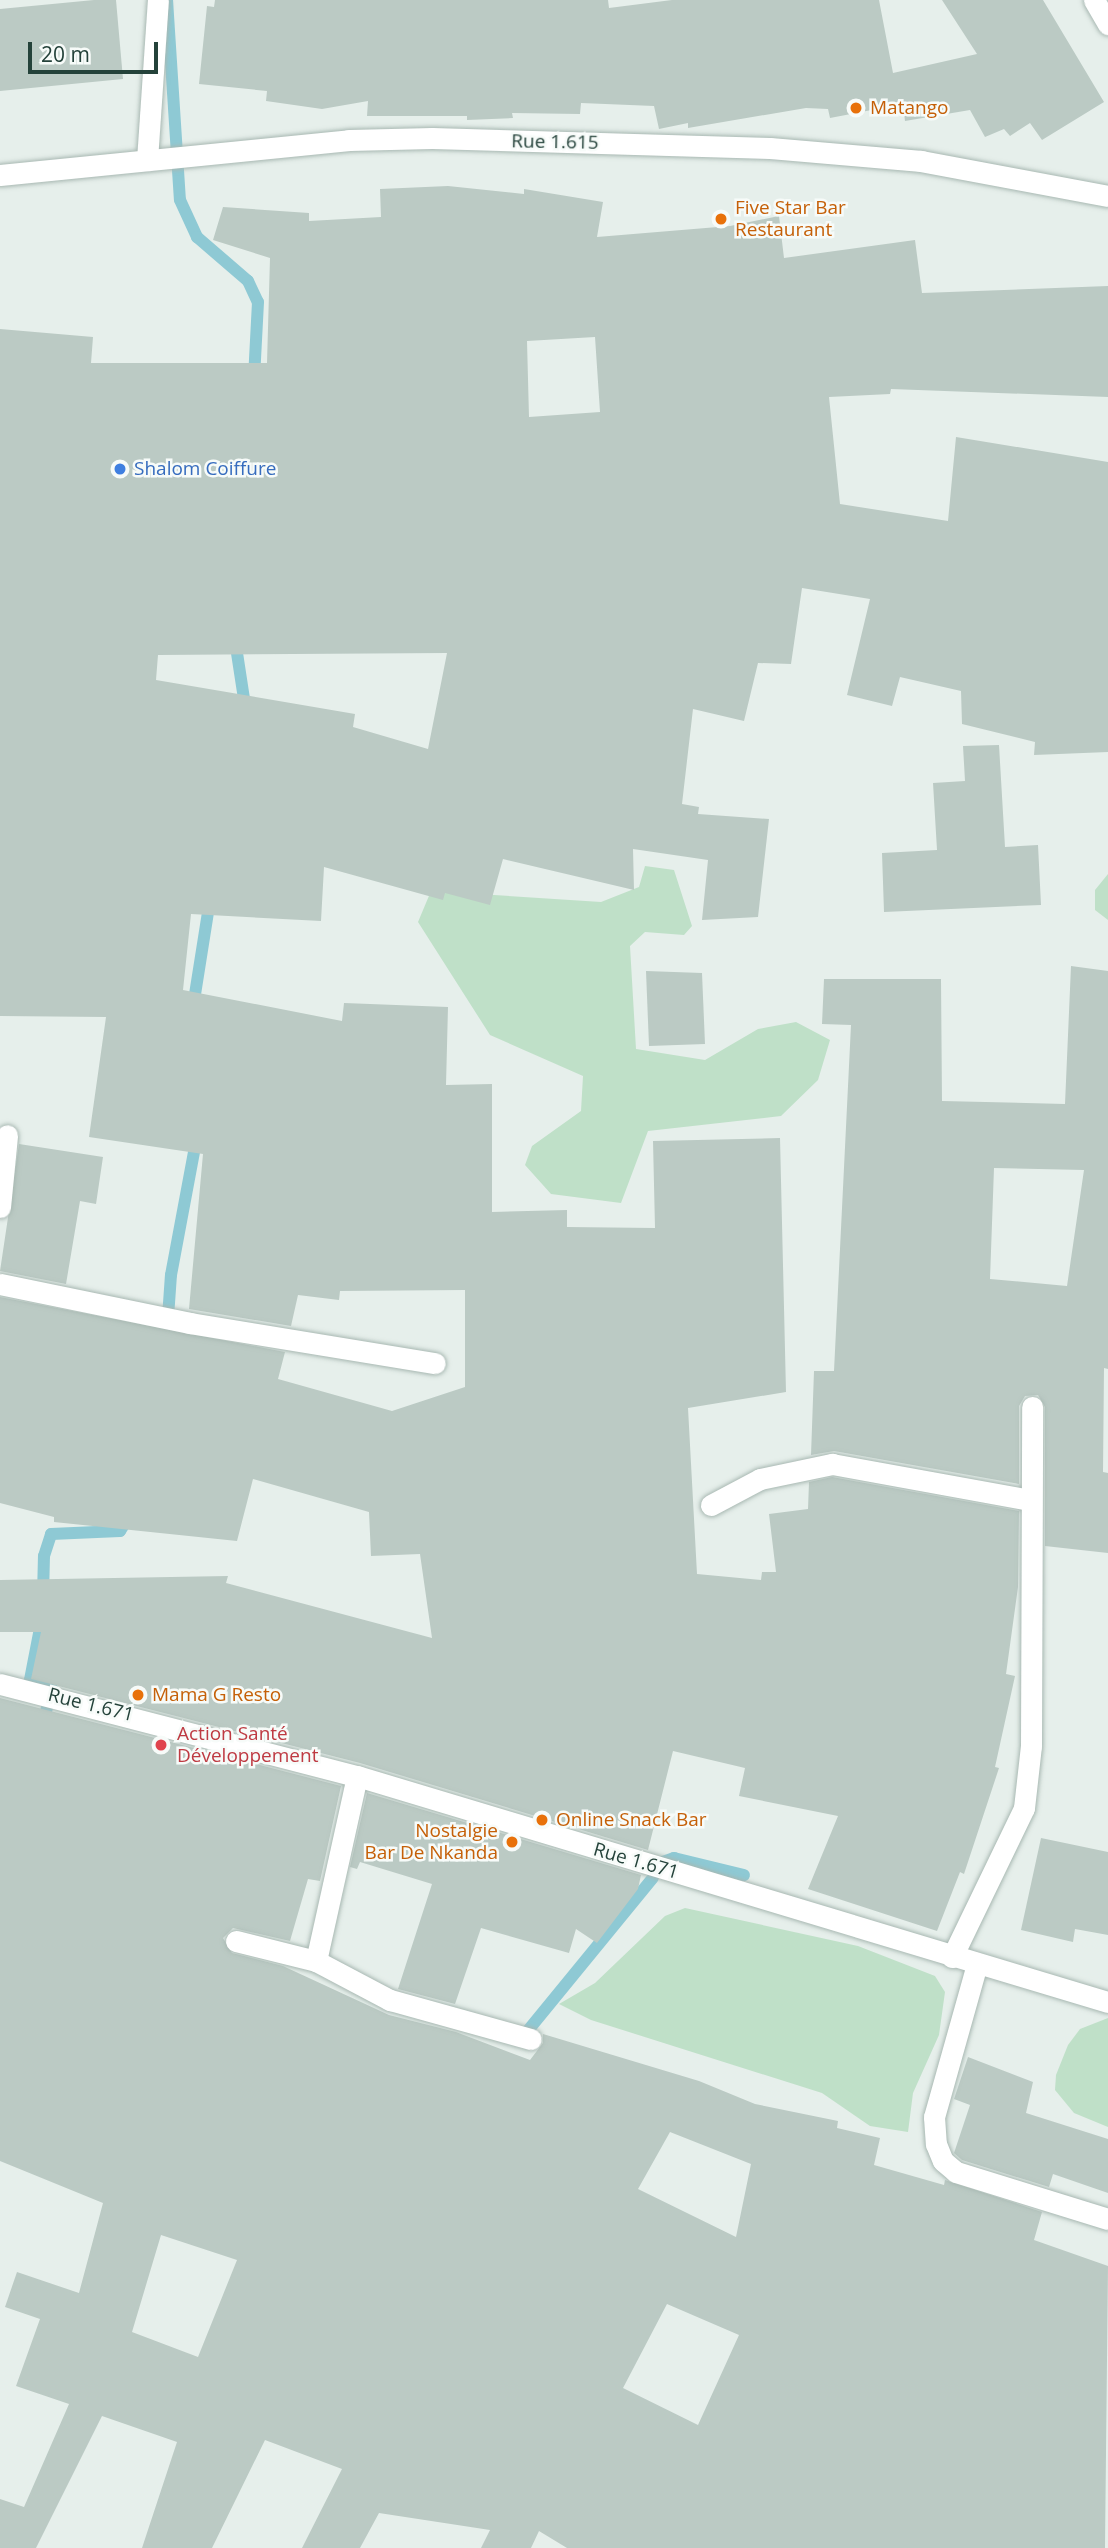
<!DOCTYPE html>
<meta charset="utf-8">
<style>
body{margin:0}
#map{position:relative;width:1108px;height:2548px;overflow:hidden;background:#e6efeb;font-family:"Open Sans",sans-serif}
div>[style]{position:absolute}
.green>*{inset:0;background:#bfe0c8}
.stream>*{height:12px;margin:-6px;padding:0 6px;transform-origin:6px;border-radius:6px;background:#8ec9d4}
.building>*{inset:0;background:#bbcac4}
.roads{filter:drop-shadow(0 0 2px #a8b8b2) drop-shadow(0 0 2px #a8b8b2)}
.street>*{height:21px;margin:-10.5px;padding:0 10.5px;transform-origin:10.5px;border-radius:10.5px;background:#fff}
.secondary>*{height:21px;margin:-10.5px;padding:0 10.5px;transform-origin:10.5px;border-radius:10.5px;background:#fff}
.dots>*{width:19px;height:19px;translate:-50% -50%;box-sizing:border-box;border:4px solid #f7fbf9;border-radius:50%}
span{translate:-50% -50%;white-space:nowrap;text-align:center;line-height:1.15;-webkit-text-stroke:5px #f7fbf9;paint-order:stroke}
.food-label{font-size:19px;color:#c56008}
.left{translate:0 -50%;text-align:left}
.right{translate:-100% -50%;text-align:right}
.street-label{font-size:19px;color:#24423a}
.shop-label{font-size:19px;color:#366cbe}
.health-label{font-size:19px;color:#be3a42}
.scale{position:absolute;left:28px;top:42px;width:130px;height:32px;box-sizing:border-box;border:4px solid #24423a;border-top:0;padding-left:9px;font-size:21px;line-height:24px;white-space:nowrap;color:#24423a;-webkit-text-stroke:5px #f7fbf9;paint-order:stroke}
</style>
<div id="map">
<div class="green">
<div style="clip-path:polygon(645px 866px,674px 870px,692px 926px,684px 935px,645px 932px,630px 946px,636px 1049px,705px 1060px,758px 1029px,796px 1022px,830px 1040px,818px 1080px,781px 1116px,648px 1131px,621px 1203px,551px 1194px,525px 1165px,532px 1146px,581px 1111px,583px 1076px,490px 1035px,418px 922px,431px 891px,601px 902px,639px 887px)"></div>
<div style="clip-path:polygon(1108px 874px,1108px 920px,1095px 910px,1095px 890px)"></div>
<div style="clip-path:polygon(685px 1908px,858px 1946px,935px 1976px,945px 1992px,939px 2035px,913px 2093px,908px 2132px,870px 2126px,822px 2093px,591px 2020px,559px 2004px,595px 1983px,665px 1916px)"></div>
<div style="clip-path:polygon(1108px 2018px,1108px 2127px,1074px 2113px,1055px 2090px,1056px 2075px,1068px 2045px,1080px 2029px)"></div>
</div>
<div class="stream">
<div style="left:167px;top:0;width:200px;rotate:86.3deg"></div>
<div style="left:180px;top:200px;width:41px;rotate:65.3deg"></div>
<div style="left:197px;top:237px;width:67px;rotate:40.8deg"></div>
<div style="left:248px;top:281px;width:23px;rotate:65deg"></div>
<div style="left:258px;top:302px;width:77px;rotate:93deg"></div>
<div style="left:235px;top:640px;width:73px;rotate:81.3deg"></div>
<div style="left:193px;top:1007px;width:108px;rotate:-81deg"></div>
<div style="left:166px;top:1346px;width:71px;rotate:-86deg"></div>
<div style="left:171px;top:1275px;width:141px;rotate:-79.4deg"></div>
<div style="left:43px;top:1596px;width:40px;rotate:-88.6deg"></div>
<div style="left:44px;top:1556px;width:23px;rotate:-72deg"></div>
<div style="left:51px;top:1534px;width:69px;rotate:-2.5deg"></div>
<div style="left:120px;top:1531px;width:15px;rotate:-58deg"></div>
<div style="left:42px;top:1618px;width:63px;rotate:101deg"></div>
<div style="left:30px;top:1680px;width:24px;rotate:22deg"></div>
<div style="left:52px;top:1689px;width:38px;rotate:105deg"></div>
<div style="left:663px;top:1862px;width:12px;rotate:-20deg"></div>
<div style="left:674px;top:1858px;width:72px;rotate:13.7deg"></div>
<div style="left:521px;top:2039px;width:208px;rotate:-50.7deg"></div>
</div>
<div class="building">
<div style="clip-path:polygon(94px 0,116px 0,123px 79px,0 91px,0 9px)"></div>
<div style="clip-path:polygon(215px 0,608px 0,609px 8px,672px 0,879px 0,893px 73px,977px 54px,942px 0,1043px 0,1104px 102px,1042px 140px,1030px 123px,1010px 136px,1004px 129px,985px 137px,970px 110px,905px 121px,903px 104px,830px 118px,828px 109px,806px 108px,688px 128px,688px 123px,659px 129px,654px 106px,581px 103px,580px 114px,512px 113px,513px 118px,467px 120px,467px 116px,367px 116px,368px 101px,322px 109px,266px 101px,267px 91px,199px 84px,207px 6px,214px 7px)"></div>
<div style="clip-path:polygon(evenodd,448px 186px,524px 194px,524px 189px,603px 202px,597px 237px,730px 226px,779px 216px,784px 258px,915px 240px,922px 293px,1108px 286px,1108px 397px,891px 389px,890px 394px,829px 397px,840px 504px,948px 521px,956px 437px,1108px 462px,1108px 752px,1034px 755px,1035px 742px,962px 724px,961px 691px,900px 677px,892px 706px,847px 695px,870px 599px,802px 588px,791px 664px,758px 663px,744px 721px,693px 709px,682px 804px,699px 807px,698px 814px,769px 819px,758px 917px,702px 920px,708px 860px,633px 849px,634px 890px,503px 859px,490px 905px,445px 893px,443px 900px,324px 867px,321px 921px,191px 914px,183px 990px,342px 1021px,344px 1003px,448px 1007px,446px 1085px,492px 1084px,492px 1212px,567px 1210px,567px 1227px,655px 1228px,653px 1141px,780px 1138px,786px 1392px,688px 1408px,697px 1574px,761px 1580px,762px 1572px,776px 1572px,769px 1514px,808px 1509px,809px 1482px,832px 1477px,1019px 1511px,1018px 1587px,1006px 1674px,1015px 1676px,995px 1767px,999px 1768px,964px 1874px,960px 1872px,937px 1931px,808px 1889px,838px 1816px,739px 1796px,745px 1768px,673px 1751px,648px 1850px,360px 1763px,31px 1679px,41px 1632px,0 1632px,0 1580px,228px 1576px,226px 1583px,432px 1638px,420px 1554px,371px 1556px,369px 1512px,253px 1479px,237px 1541px,54px 1522px,54px 1517px,0 1503px,0 1297px,285px 1352px,278px 1379px,392px 1411px,465px 1387px,465px 1290px,340px 1291px,339px 1300px,298px 1295px,291px 1326px,189px 1309px,203px 1154px,89px 1137px,106px 1017px,0 1016px,0 329px,93px 337px,91px 363px,267px 363px,270px 258px,213px 240px,223px 207px,309px 213px,309px 221px,381px 217px,380px 189px,448px 186px,595px 337px,600px 412px,529px 417px,527px 341px,595px 337px,448px 186px,447px 653px,428px 749px,353px 727px,355px 714px,156px 680px,158px 655px,447px 653px)"></div>
<div style="clip-path:polygon(999px 745px,1005px 847px,1038px 845px,1041px 905px,884px 912px,882px 853px,937px 850px,933px 783px,965px 781px,963px 746px)"></div>
<div style="clip-path:polygon(evenodd,1071px 966px,1108px 971px,1108px 1369px,1104px 1368px,1103px 1472px,1108px 1473px,1108px 1553px,1045px 1546px,1045px 1407px,1038px 1395px,1025px 1396px,1019px 1406px,1019px 1484px,834px 1451px,811px 1455px,814px 1371px,834px 1371px,851px 1025px,822px 1024px,824px 979px,941px 979px,942px 1101px,1065px 1104px,1071px 966px,994px 1168px,1084px 1170px,1067px 1286px,990px 1279px,994px 1168px)"></div>
<div style="clip-path:polygon(646px 971px,702px 973px,705px 1044px,649px 1046px)"></div>
<div style="clip-path:polygon(19px 1144px,103px 1157px,96px 1204px,80px 1201px,66px 1284px,0 1271px)"></div>
<div style="clip-path:polygon(evenodd,0 1698px,341px 1786px,320px 1881px,308px 1879px,290px 1941px,233px 1928px,223px 1938px,232px 1953px,283px 1966px,389px 2015px,456px 2032px,530px 2060px,543px 2043px,543px 2034px,699px 2081px,755px 2104px,838px 2121px,837px 2128px,880px 2138px,874px 2165px,944px 2185px,945px 2180px,1042px 2212px,1034px 2240px,1108px 2266px,1105px 2548px,567px 2548px,539px 2531px,531px 2548px,481px 2548px,490px 2530px,379px 2513px,360px 2548px,302px 2548px,342px 2469px,265px 2440px,212px 2548px,142px 2548px,177px 2442px,102px 2416px,36px 2548px,0 2548px,0 2499px,24px 2507px,69px 2404px,16px 2386px,40px 2319px,5px 2307px,17px 2272px,79px 2293px,103px 2203px,0 2161px,0 1698px,670px 2132px,751px 2164px,736px 2237px,638px 2189px,670px 2132px,0 1698px,161px 2235px,237px 2260px,198px 2357px,132px 2332px,161px 2235px,0 1698px,667px 2304px,739px 2335px,698px 2425px,623px 2388px,667px 2304px)"></div>
<div style="clip-path:polygon(367px 1793px,641px 1875px,638px 1889px,597px 1943px,576px 1929px,569px 1953px,481px 1928px,455px 2004px,398px 1989px,432px 1884px,360px 1862px,357px 1869px,350px 1867px)"></div>
<div style="clip-path:polygon(1041px 1838px,1108px 1852px,1108px 1935px,1075px 1929px,1073px 1942px,1021px 1930px)"></div>
<div style="clip-path:polygon(968px 2057px,1033px 2082px,1026px 2113px,1108px 2139px,1108px 2193px,1053px 2174px,1049px 2187px,962px 2160px,954px 2153px,970px 2105px,954px 2099px)"></div>
</div>
<div class="roads">
<div class="street">
<div style="left:1094px;top:0;width:28px;rotate:60deg"></div>
<div style="left:147px;top:160px;width:160px;rotate:-86.1deg"></div>
<div style="left:0;top:1207px;width:72px;rotate:-84.4deg"></div>
<div style="left:0;top:1284px;width:194px;rotate:11.6deg"></div>
<div style="left:190px;top:1323px;width:248px;rotate:9.3deg"></div>
<div style="left:711px;top:1505px;width:55px;rotate:-28deg"></div>
<div style="left:760px;top:1479px;width:74px;rotate:-11.8deg"></div>
<div style="left:832px;top:1464px;width:202px;rotate:10.3deg"></div>
<div style="left:0;top:1684px;width:369px;rotate:14.5deg"></div>
<div style="left:357px;top:1776px;width:784px;rotate:16.75deg"></div>
<div style="left:236px;top:1941px;width:82px;rotate:14deg"></div>
<div style="left:316px;top:1961px;width:84px;rotate:27.8deg"></div>
<div style="left:390px;top:2000px;width:146px;rotate:15.5deg"></div>
<div style="left:952px;top:1957px;width:165px;rotate:-64.2deg"></div>
<div style="left:1024px;top:1808px;width:62px;rotate:-83.6deg"></div>
<div style="left:1031px;top:1746px;width:339px;rotate:-89.8deg"></div>
<div style="left:316px;top:1961px;width:189px;rotate:-77.5deg"></div>
<div style="left:977px;top:1964px;width:159px;rotate:105.7deg"></div>
<div style="left:934px;top:2117px;width:27px;rotate:86deg"></div>
<div style="left:936px;top:2144px;width:18px;rotate:68deg"></div>
<div style="left:943px;top:2161px;width:17px;rotate:40deg"></div>
<div style="left:956px;top:2172px;width:159px;rotate:17.2deg"></div>
</div>
<div class="secondary">
<div style="left:0;top:175px;width:351px;rotate:-5.7deg"></div>
<div style="left:349px;top:140px;width:83px;rotate:-1.4deg"></div>
<div style="left:432px;top:138px;width:338px;rotate:1.7deg"></div>
<div style="left:770px;top:148px;width:152px;rotate:4.9deg"></div>
<div style="left:921px;top:161px;width:190px;rotate:10.6deg"></div>
</div>
</div>
<div class="dots">
<div style="left:856px;top:108px;background:#e8710a"></div>
<div style="left:721px;top:219px;background:#e8710a"></div>
<div style="left:120px;top:469px;background:#3f7fe0"></div>
<div style="left:138px;top:1695px;background:#e8710a"></div>
<div style="left:161px;top:1745px;background:#e0444e"></div>
<div style="left:542px;top:1820px;background:#e8710a"></div>
<div style="left:512px;top:1842px;background:#e8710a"></div>
</div>
<div class="food-label">
<span class="left" style="left:870px;top:108px">Matango</span>
<span class="left" style="left:735px;top:219px">Five Star Bar<br>Restaurant</span>
<span class="left" style="left:152px;top:1695px">Mama G Resto</span>
<span class="left" style="left:556px;top:1820px">Online Snack Bar</span>
<span class="right" style="left:498px;top:1842px">Nostalgie<br>Bar De Nkanda</span>
</div>
<div class="street-label">
<span style="left:555px;top:142px;rotate:1deg">Rue 1.615</span>
<span style="left:91px;top:1705px;rotate:14deg">Rue 1.671</span>
<span style="left:636px;top:1861px;rotate:16deg">Rue 1.671</span>
</div>
<div class="shop-label">
<span class="left" style="left:134px;top:469px">Shalom Coiffure</span>
</div>
<div class="health-label">
<span class="left" style="left:177px;top:1745px">Action Santé<br>Développement</span>
</div>
<div class="scale">20 m</div>
</div>
